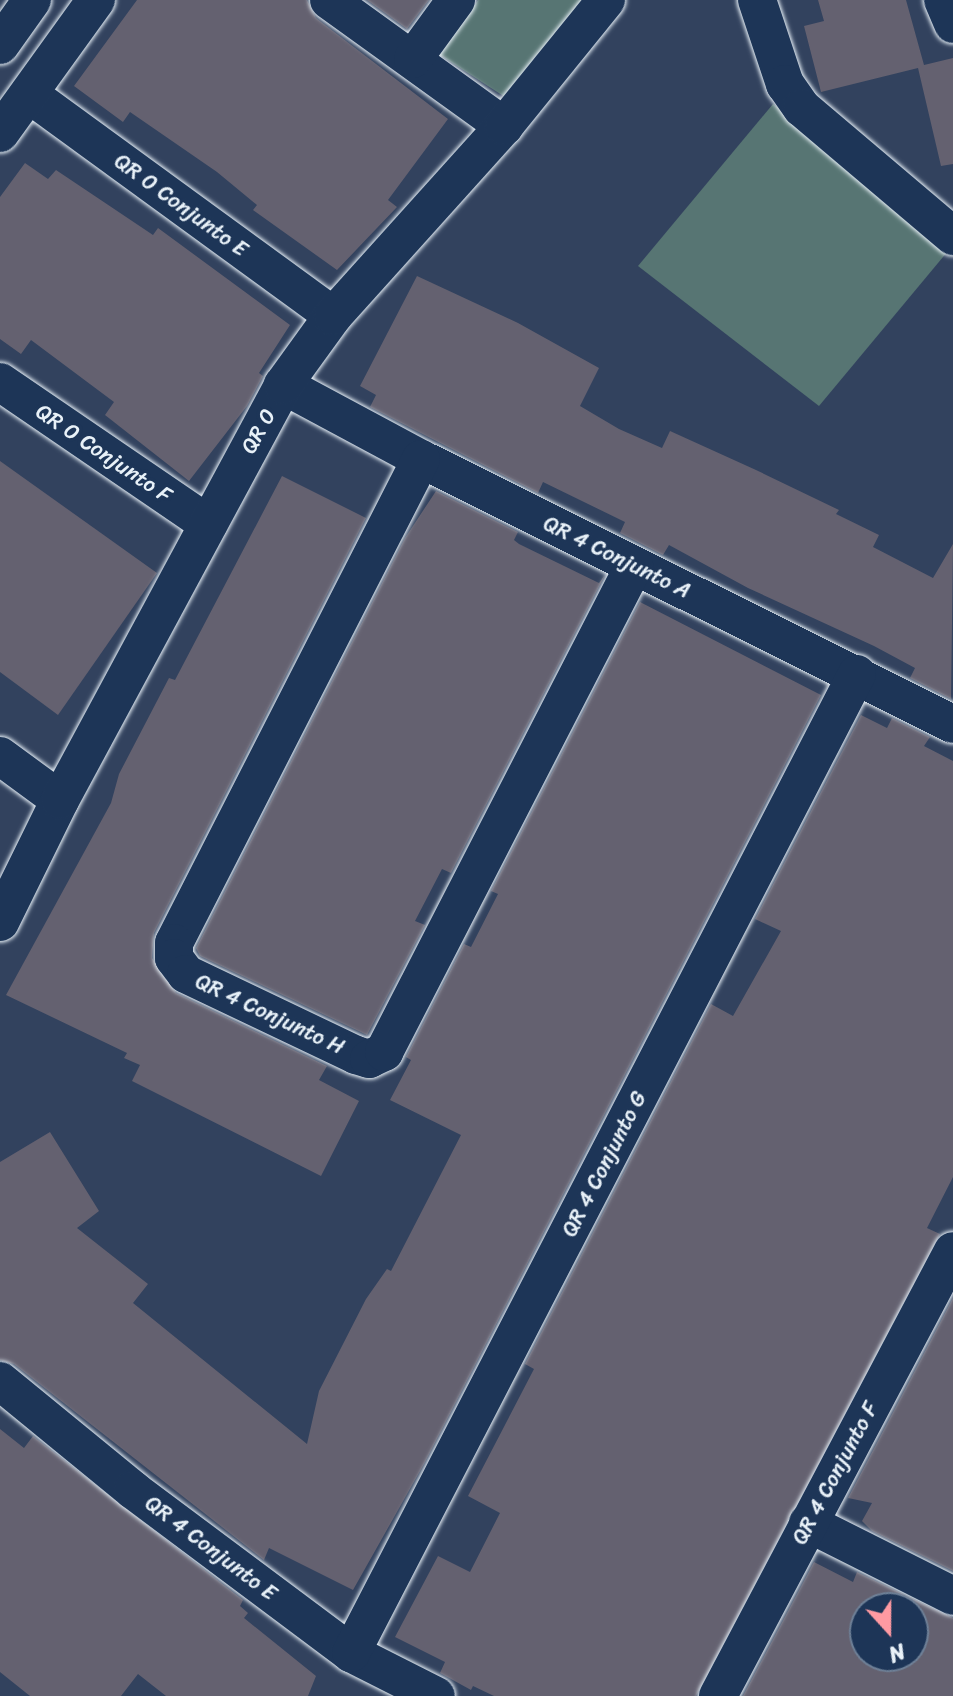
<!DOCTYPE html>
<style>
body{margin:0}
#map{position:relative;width:953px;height:1696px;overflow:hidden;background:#32425e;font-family:Sriracha,sans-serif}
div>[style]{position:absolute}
.green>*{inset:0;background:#577573}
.building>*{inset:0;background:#646170}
.roads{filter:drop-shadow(0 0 2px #e8f1f8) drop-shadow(0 0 2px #e8f1f8)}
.minor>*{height:38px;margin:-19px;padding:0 19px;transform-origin:19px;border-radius:19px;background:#1d3557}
span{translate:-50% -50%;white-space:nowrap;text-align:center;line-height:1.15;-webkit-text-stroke:7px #1d3557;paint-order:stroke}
.street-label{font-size:22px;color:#e8f1f8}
.north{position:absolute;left:849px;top:1592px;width:80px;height:80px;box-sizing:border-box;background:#1d3557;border:2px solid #6e8097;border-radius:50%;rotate:159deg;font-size:22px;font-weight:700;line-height:32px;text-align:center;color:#e8f1f8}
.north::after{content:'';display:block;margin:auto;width:28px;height:36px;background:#ff9aa2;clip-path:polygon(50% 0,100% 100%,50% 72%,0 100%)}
</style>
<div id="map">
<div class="green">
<div style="clip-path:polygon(478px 0,586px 0,511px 101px,440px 55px)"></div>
<div style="clip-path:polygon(773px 104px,872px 173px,953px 245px,819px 406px,638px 266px)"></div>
</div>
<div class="building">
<div style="clip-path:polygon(137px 0,307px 0,316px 18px,448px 119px,388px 200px,397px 207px,337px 270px,253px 210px,257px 205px,217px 172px,130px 112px,123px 122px,74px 86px)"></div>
<div style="clip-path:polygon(367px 0,429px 0,407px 29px)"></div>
<div style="clip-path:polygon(818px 0,906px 0,924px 65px,953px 58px,953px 164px,941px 166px,918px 68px,821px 92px,804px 26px,824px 21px)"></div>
<div style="clip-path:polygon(25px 163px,48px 179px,56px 170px,153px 235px,158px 228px,290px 325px,259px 373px,263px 376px,247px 406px,189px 481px,105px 415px,114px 402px,31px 340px,21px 354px,0 339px,0 197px)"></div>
<div style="clip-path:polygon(417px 276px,518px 323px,599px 368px,580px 406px,619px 429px,662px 448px,670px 431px,756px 470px,839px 510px,836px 514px,879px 535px,873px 547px,933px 578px,953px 544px,951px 699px,910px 678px,915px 668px,874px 646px,748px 588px,669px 545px,663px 555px,620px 533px,625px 522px,543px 482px,538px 493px,370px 407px,376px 395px,360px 386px)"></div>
<div style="clip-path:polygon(0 461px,157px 573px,58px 715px,0 672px)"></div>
<div style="clip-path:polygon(282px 476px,366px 518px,154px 933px,152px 958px,176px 993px,327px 1066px,319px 1080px,359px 1101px,321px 1176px,132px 1081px,140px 1065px,124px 1058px,127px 1053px,6px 995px,111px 803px,119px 774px,169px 678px,175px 680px)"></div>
<div style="clip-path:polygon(436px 491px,518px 532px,514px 540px,519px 544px,599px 583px,605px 575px,451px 873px,442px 869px,415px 921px,425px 925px,367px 1035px,200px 956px,196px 948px,405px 538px)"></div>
<div style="clip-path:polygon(640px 602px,821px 695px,424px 1464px,353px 1590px,269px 1548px,264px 1560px,14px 1364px,0 1360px,0 1162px,50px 1132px,99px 1211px,77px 1228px,148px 1284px,133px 1303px,307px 1444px,319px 1391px,366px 1299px,387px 1269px,391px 1271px,461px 1135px,390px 1100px,411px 1060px,406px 1057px,464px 944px,471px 947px,498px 894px,491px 891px)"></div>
<div style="clip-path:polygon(861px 715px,887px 728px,892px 718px,930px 737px,924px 746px,953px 761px,953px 1177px,927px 1228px,940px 1234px,696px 1696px,494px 1696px,473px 1686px,471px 1690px,440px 1673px,445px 1662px,395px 1637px,438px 1556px,470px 1572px,500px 1513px,468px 1496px,534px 1369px,525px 1364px,711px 1004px,733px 1016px,781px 931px,755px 919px)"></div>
<div style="clip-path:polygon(953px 1298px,953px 1571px,872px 1531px,862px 1521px,872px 1503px,848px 1498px)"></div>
<div style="clip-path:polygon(0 1429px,24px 1448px,33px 1436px,243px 1600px,240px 1606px,248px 1613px,244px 1618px,316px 1676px,308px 1696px,166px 1696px,138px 1674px,121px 1696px,30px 1696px,0 1672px)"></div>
<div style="clip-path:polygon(evenodd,814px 1562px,853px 1582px,857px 1572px,953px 1618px,953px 1696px,743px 1696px,814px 1562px,865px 1608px,913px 1608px,913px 1656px,865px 1656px,865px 1608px)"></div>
</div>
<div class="roads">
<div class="minor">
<div style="left:329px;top:0;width:216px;rotate:35.8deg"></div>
<div style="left:757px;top:0;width:89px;rotate:71.6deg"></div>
<div style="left:785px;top:84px;width:29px;rotate:55deg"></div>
<div style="left:802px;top:108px;width:198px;rotate:40.3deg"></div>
<div style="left:943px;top:0;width:26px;rotate:67deg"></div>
<div style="left:0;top:45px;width:55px;rotate:-54.6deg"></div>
<div style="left:413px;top:59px;width:73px;rotate:-53.9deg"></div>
<div style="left:29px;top:94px;width:376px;rotate:36.1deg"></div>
<div style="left:0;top:133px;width:164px;rotate:-54.2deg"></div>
<div style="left:0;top:382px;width:252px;rotate:34.3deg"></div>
<div style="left:283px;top:385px;width:157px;rotate:28.2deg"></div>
<div style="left:421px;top:459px;width:594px;rotate:26.48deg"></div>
<div style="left:421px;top:459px;width:543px;rotate:117.04deg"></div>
<div style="left:174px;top:943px;width:15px;rotate:90deg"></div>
<div style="left:174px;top:958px;width:20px;rotate:53deg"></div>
<div style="left:186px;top:974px;width:188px;rotate:25.5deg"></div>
<div style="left:356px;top:1055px;width:14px;rotate:17deg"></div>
<div style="left:369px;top:1059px;width:17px;rotate:-25deg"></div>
<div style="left:384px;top:1052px;width:547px;rotate:-62.78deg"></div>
<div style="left:0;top:756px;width:74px;rotate:36.3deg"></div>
<div style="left:0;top:922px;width:136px;rotate:-63.8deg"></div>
<div style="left:60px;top:800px;width:471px;rotate:-61.7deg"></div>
<div style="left:283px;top:385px;width:85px;rotate:-54.1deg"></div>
<div style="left:333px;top:316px;width:256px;rotate:-48deg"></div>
<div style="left:504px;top:126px;width:162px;rotate:-51deg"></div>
<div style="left:0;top:1381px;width:172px;rotate:39.3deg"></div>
<div style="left:133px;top:1490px;width:272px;rotate:36.8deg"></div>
<div style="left:351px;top:1653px;width:95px;rotate:26.8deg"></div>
<div style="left:808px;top:1523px;width:162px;rotate:26.7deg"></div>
<div style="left:351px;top:1653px;width:1102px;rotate:-62.67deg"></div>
<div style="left:718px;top:1696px;width:503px;rotate:-62.16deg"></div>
</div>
</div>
<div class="street-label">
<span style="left:181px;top:205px;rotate:36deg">QR 0 Conjunto E</span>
<span style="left:258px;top:431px;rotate:-61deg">QR 0</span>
<span style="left:104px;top:453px;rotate:34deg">QR 0 Conjunto F</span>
<span style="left:617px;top:557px;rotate:26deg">QR 4 Conjunto A</span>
<span style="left:270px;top:1014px;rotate:25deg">QR 4 Conjunto H</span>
<span style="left:604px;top:1164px;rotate:-63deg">QR 4 Conjunto G</span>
<span style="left:835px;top:1473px;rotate:-62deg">QR 4 Conjunto F</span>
<span style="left:211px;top:1548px;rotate:37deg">QR 4 Conjunto E</span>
</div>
<div class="north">N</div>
</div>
